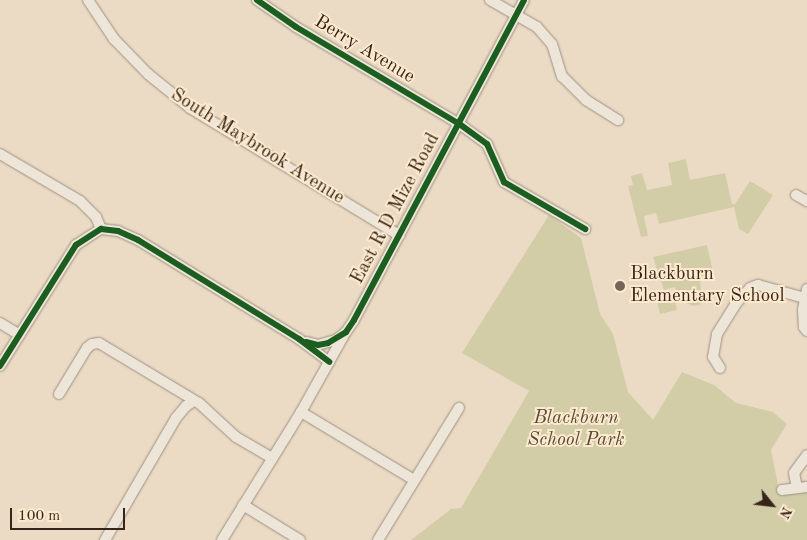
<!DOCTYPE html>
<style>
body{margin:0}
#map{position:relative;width:807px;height:540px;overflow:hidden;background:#ecdbc4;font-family:"Old Standard TT",serif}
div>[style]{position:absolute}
.green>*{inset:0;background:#d2cda7}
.roads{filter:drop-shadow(0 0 1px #9c9183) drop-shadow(0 0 1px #9c9183)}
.minor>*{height:10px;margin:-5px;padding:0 5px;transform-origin:5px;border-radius:5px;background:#eee5d9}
.cycleway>*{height:6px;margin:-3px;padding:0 3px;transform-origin:3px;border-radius:3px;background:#1b5e20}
.dots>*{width:14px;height:14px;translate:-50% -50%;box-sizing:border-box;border:2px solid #fdeace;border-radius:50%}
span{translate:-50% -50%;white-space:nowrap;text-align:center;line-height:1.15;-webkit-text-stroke:4px #fdeace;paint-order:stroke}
.street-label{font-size:19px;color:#37251b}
.poi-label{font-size:19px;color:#37251b}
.left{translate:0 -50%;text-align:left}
.park-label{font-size:19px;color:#584c38;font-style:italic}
.north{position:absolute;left:747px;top:480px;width:50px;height:50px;-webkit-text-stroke:4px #fdeace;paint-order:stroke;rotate:119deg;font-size:14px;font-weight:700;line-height:20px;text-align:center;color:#37251b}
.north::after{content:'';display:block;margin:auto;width:18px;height:22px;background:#37251b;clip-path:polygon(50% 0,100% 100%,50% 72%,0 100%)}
.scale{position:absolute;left:10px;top:508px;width:115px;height:22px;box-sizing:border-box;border:2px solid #37251b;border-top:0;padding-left:6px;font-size:15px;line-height:18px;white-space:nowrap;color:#37251b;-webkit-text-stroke:4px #fdeace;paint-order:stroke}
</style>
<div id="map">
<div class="green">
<div style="clip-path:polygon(686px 159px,690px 180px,725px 173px,732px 204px,735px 204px,750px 181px,773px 195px,748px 234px,739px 229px,734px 207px,659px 224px,656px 213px,644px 216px,648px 236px,641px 237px,628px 186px,633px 185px,631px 176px,642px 173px,647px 190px,672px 185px,668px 163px)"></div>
<div style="clip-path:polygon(549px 215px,581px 238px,600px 314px,613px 334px,628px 392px,653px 420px,682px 372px,714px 385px,736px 403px,773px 412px,787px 424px,771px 450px,780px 495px,807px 491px,807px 540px,411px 540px,451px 509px,461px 508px,529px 391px,462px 353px)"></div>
<div style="clip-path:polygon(707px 245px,714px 277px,700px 281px,702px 301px,700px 305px,693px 306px,678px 299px,675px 287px,664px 290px,653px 257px)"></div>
<div style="clip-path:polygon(673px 293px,677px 310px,660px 314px,656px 297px)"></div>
</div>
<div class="roads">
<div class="minor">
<div style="left:88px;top:0;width:47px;rotate:56.3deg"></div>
<div style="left:114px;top:39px;width:49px;rotate:45.8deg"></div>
<div style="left:148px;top:74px;width:54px;rotate:39deg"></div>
<div style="left:190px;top:108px;width:245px;rotate:31.3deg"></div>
<div style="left:257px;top:0;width:47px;rotate:34.7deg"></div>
<div style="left:296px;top:27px;width:188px;rotate:30.7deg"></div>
<div style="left:458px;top:123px;width:36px;rotate:36deg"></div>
<div style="left:487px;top:144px;width:42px;rotate:65.9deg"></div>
<div style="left:504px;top:182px;width:94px;rotate:30.1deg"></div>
<div style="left:490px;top:0;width:54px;rotate:29.9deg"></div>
<div style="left:537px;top:27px;width:23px;rotate:49deg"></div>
<div style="left:552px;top:44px;width:34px;rotate:73deg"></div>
<div style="left:562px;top:76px;width:34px;rotate:45deg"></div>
<div style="left:586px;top:100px;width:38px;rotate:32deg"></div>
<div style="left:0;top:154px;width:93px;rotate:30.4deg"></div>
<div style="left:80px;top:201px;width:23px;rotate:45deg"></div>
<div style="left:96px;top:217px;width:13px;rotate:67deg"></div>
<div style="left:796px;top:195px;width:13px;rotate:29deg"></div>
<div style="left:807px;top:289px;width:21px;rotate:101deg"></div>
<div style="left:803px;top:310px;width:17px;rotate:87deg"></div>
<div style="left:804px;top:327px;width:5px;rotate:53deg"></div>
<div style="left:0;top:323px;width:23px;rotate:31deg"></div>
<div style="left:307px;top:342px;width:11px;rotate:15deg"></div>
<div style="left:318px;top:345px;width:19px;rotate:-16deg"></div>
<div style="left:336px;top:340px;width:13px;rotate:-39deg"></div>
<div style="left:346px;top:332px;width:14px;rotate:-56deg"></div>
<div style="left:354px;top:320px;width:362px;rotate:-62deg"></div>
<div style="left:0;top:366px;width:143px;rotate:-57.9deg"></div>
<div style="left:76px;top:245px;width:30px;rotate:-33deg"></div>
<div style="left:101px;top:229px;width:17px;rotate:7deg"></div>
<div style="left:118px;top:231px;width:22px;rotate:24deg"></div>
<div style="left:138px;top:240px;width:189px;rotate:31.6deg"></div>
<div style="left:299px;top:339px;width:38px;rotate:37deg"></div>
<div style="left:720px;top:368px;width:13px;rotate:-122deg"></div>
<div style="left:713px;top:357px;width:23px;rotate:-80deg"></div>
<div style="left:717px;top:334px;width:38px;rotate:-58deg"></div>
<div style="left:737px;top:302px;width:19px;rotate:-47deg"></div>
<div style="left:750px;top:288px;width:9px;rotate:-21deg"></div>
<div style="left:758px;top:285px;width:49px;rotate:15.5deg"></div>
<div style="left:59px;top:394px;width:54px;rotate:-58.7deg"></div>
<div style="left:87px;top:348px;width:6px;rotate:-39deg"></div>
<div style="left:92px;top:344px;width:7px;rotate:-8deg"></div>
<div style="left:99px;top:343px;width:117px;rotate:31deg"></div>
<div style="left:199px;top:403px;width:50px;rotate:42.6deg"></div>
<div style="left:236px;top:437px;width:42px;rotate:30.3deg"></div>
<div style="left:301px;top:412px;width:132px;rotate:31deg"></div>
<div style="left:797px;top:488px;width:15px;rotate:-101deg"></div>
<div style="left:794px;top:473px;width:22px;rotate:-54deg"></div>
<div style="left:782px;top:490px;width:25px;rotate:-7deg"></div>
<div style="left:243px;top:505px;width:67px;rotate:31.6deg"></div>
<div style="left:105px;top:540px;width:141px;rotate:-59.8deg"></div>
<div style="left:176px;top:418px;width:16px;rotate:-50deg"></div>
<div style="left:186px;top:406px;width:9px;rotate:-32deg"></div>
<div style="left:222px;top:540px;width:150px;rotate:-58.3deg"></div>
<div style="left:301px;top:412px;width:88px;rotate:-60.8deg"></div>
<div style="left:378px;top:540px;width:155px;rotate:-58.5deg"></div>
</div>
</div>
<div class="cycleway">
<div style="left:257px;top:0;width:47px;rotate:34.7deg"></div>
<div style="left:296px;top:27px;width:188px;rotate:30.7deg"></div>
<div style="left:458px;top:123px;width:36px;rotate:36deg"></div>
<div style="left:487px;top:144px;width:42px;rotate:65.9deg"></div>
<div style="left:504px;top:182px;width:94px;rotate:30.1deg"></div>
<div style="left:306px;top:342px;width:12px;rotate:14deg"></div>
<div style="left:318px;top:345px;width:10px;rotate:-11deg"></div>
<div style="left:328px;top:343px;width:21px;rotate:-31deg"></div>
<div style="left:346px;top:332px;width:14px;rotate:-56deg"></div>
<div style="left:354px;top:320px;width:362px;rotate:-62deg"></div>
<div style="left:0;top:366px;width:143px;rotate:-57.9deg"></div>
<div style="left:76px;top:245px;width:30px;rotate:-33deg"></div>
<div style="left:101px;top:229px;width:17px;rotate:7deg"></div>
<div style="left:118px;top:231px;width:22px;rotate:24deg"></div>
<div style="left:138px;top:240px;width:189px;rotate:31.6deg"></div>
<div style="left:299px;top:339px;width:38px;rotate:37deg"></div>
</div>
<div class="dots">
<div style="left:620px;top:286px;background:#766556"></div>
</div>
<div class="street-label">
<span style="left:364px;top:50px;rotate:31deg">Berry Avenue</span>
<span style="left:257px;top:147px;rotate:32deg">South Maybrook Avenue</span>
<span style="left:396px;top:209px;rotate:-62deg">East R D Mize Road</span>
</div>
<div class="poi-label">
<span class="left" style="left:630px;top:286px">Blackburn<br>Elementary School</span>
</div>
<div class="park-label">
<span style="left:576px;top:430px">Blackburn<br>School Park</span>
</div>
<div class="north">N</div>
<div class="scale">100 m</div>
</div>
